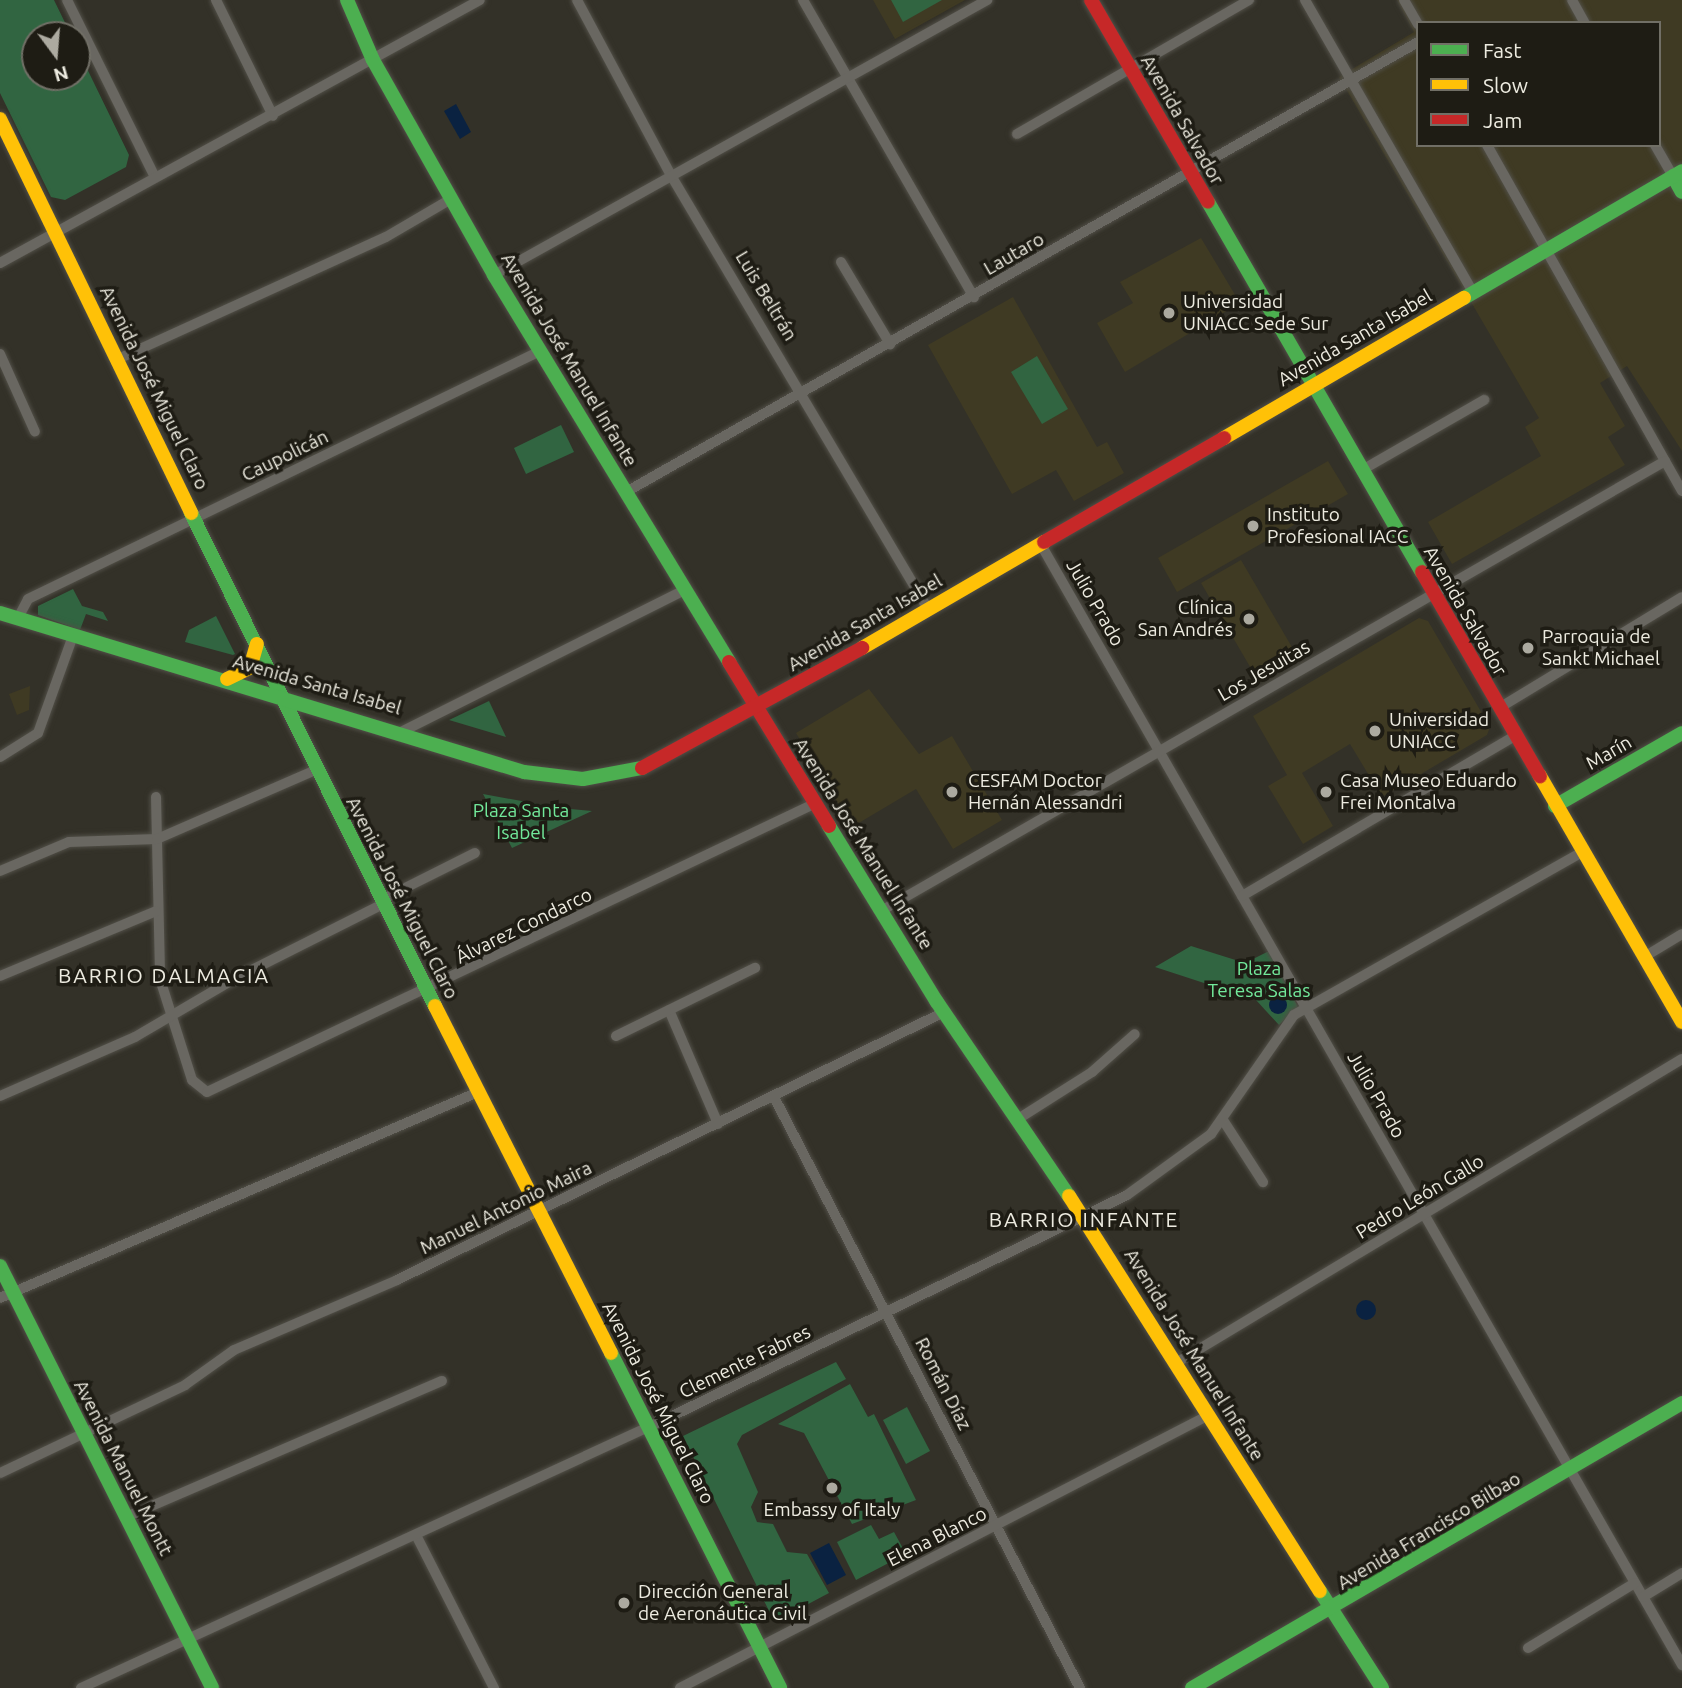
<!DOCTYPE html>
<meta charset="utf-8">
<style>
body{margin:0}
#map{position:relative;width:1682px;height:1688px;overflow:hidden;background:#333128;font-family:Ubuntu,sans-serif}
div>[style]{position:absolute}
.built>*{inset:0;background:#3f3a23}
.green>*{inset:0;background:#316541}
.water>*{inset:0;background:#0a2241}
.round{border-radius:50%}
.roads{filter:drop-shadow(0 0 2px #514f47) drop-shadow(0 0 2px #514f47)}
.street>*{height:10px;margin:-5px;padding:0 5px;transform-origin:5px;border-radius:5px;background:#696761}
.fast>*{height:14px;margin:-7px;padding:0 7px;transform-origin:7px;border-radius:7px;background:#4caf50}
.slow>*{height:14px;margin:-7px;padding:0 7px;transform-origin:7px;border-radius:7px;background:#ffc107}
.jam>*{height:14px;margin:-7px;padding:0 7px;transform-origin:7px;border-radius:7px;background:#c62828}
.dots>*{width:19px;height:19px;translate:-50% -50%;box-sizing:border-box;border:4px solid #1e1c14;border-radius:50%}
span{translate:-50% -50%;white-space:nowrap;text-align:center;line-height:1.15;-webkit-text-stroke:7px #1e1c14;paint-order:stroke}
.street-label{font-size:19px;color:#edebe0}
.poi-label{font-size:19px;color:#edebe0}
.left{translate:0 -50%;text-align:left}
.right{translate:-100% -50%;text-align:right}
.park-label{font-size:19px;color:#72e89a}
.neighbourhood-label{font-size:21px;color:#edebe0;letter-spacing:2px}
.legend{position:absolute;left:1416px;top:21px;width:245px;height:126px;box-sizing:border-box;background:#1e1c14;border:2px solid #716f66;margin:0;padding:9px 12px;list-style:none;font-size:21px;color:#edebe0}
.legend li{display:flex;align-items:center;gap:14px;height:35px}
.legend b{width:35px;border:2px solid #716f66}
.north{position:absolute;left:21px;top:21px;width:70px;height:70px;box-sizing:border-box;background:#1e1c14;border:2px solid #716f66;border-radius:50%;rotate:164deg;font-size:19px;font-weight:700;line-height:28px;text-align:center;color:#edebe0}
.north::after{content:'';display:block;margin:auto;width:24px;height:32px;background:#acaaa0;clip-path:polygon(50% 0,100% 100%,50% 72%,0 100%)}
</style>
<div id="map">
<div class="built">
<div style="clip-path:polygon(873px 0,965px 0,895px 39px)"></div>
<div style="clip-path:polygon(evenodd,1397px 0,1682px 0,1682px 451px,1627px 366px,1600px 383px,1625px 426px,1608px 437px,1625px 465px,1452px 564px,1428px 522px,1541px 456px,1525px 427px,1539px 418px,1339px 77px,1414px 32px,1397px 0,1418px 23px,1659px 23px,1659px 145px,1418px 145px,1418px 23px)"></div>
<div style="clip-path:polygon(1201px 238px,1240px 303px,1125px 372px,1097px 323px,1133px 303px,1120px 282px)"></div>
<div style="clip-path:polygon(1013px 297px,1097px 447px,1107px 442px,1124px 473px,1074px 501px,1056px 470px,1012px 494px,928px 345px)"></div>
<div style="clip-path:polygon(1328px 461px,1348px 494px,1177px 592px,1158px 558px)"></div>
<div style="clip-path:polygon(1241px 560px,1296px 654px,1256px 677px,1201px 583px)"></div>
<div style="clip-path:polygon(1419px 618px,1428px 621px,1490px 727px,1487px 735px,1382px 797px,1350px 744px,1302px 773px,1333px 826px,1303px 844px,1268px 786px,1287px 775px,1253px 716px)"></div>
<div style="clip-path:polygon(30px 686px,29px 710px,17px 715px,9px 694px)"></div>
<div style="clip-path:polygon(869px 689px,919px 754px,952px 736px,1002px 820px,953px 849px,916px 789px,852px 827px,796px 733px)"></div>
</div>
<div class="green">
<div style="clip-path:polygon(0 0,54px 0,71px 35px,35px 35px,35px 77px,77px 77px,77px 48px,129px 155px,126px 167px,65px 200px,51px 197px,0 93px)"></div>
<div style="clip-path:polygon(891px 0,942px 0,903px 22px)"></div>
<div style="clip-path:polygon(1037px 356px,1068px 409px,1042px 424px,1011px 372px)"></div>
<div style="clip-path:polygon(561px 425px,574px 452px,526px 474px,514px 448px)"></div>
<div style="clip-path:polygon(73px 589px,82px 606px,103px 612px,108px 621px,86px 614px,80px 630px,38px 615px,38px 606px)"></div>
<div style="clip-path:polygon(216px 616px,235px 654px,233px 655px,185px 642px,189px 630px)"></div>
<div style="clip-path:polygon(489px 701px,506px 737px,449px 720px)"></div>
<div style="clip-path:polygon(483px 794px,560px 808px,592px 811px,512px 848px)"></div>
<div style="clip-path:polygon(1191px 946px,1245px 963px,1269px 951px,1298px 1007px,1279px 1025px,1256px 1000px,1155px 967px)"></div>
<div style="clip-path:polygon(836px 1362px,846px 1379px,742px 1435px,737px 1444px,758px 1492px,751px 1507px,757px 1522px,773px 1524px,787px 1552px,807px 1554px,829px 1593px,780px 1619px,772px 1617px,683px 1436px)"></div>
<div style="clip-path:polygon(850px 1384px,868px 1417px,874px 1414px,916px 1500px,852px 1524px,804px 1433px,778px 1424px)"></div>
<div style="clip-path:polygon(907px 1407px,930px 1451px,906px 1464px,883px 1420px)"></div>
<div style="clip-path:polygon(871px 1525px,879px 1539px,894px 1532px,906px 1554px,856px 1580px,837px 1542px)"></div>
</div>
<div class="water">
<div style="clip-path:polygon(456px 104px,471px 132px,460px 139px,444px 111px)"></div>
<div class="round" style="left:1269px;top:996px;width:18px;height:18px"></div>
<div class="round" style="left:1356px;top:1300px;width:20px;height:20px"></div>
<div style="clip-path:polygon(829px 1543px,846px 1575px,827px 1585px,810px 1553px)"></div>
</div>
<div class="roads">
<div class="street">
<div style="left:67px;top:0;width:198px;rotate:63.6deg"></div>
<div style="left:216px;top:0;width:129px;rotate:63.8deg"></div>
<div style="left:577px;top:0;width:201px;rotate:61.8deg"></div>
<div style="left:672px;top:177px;width:502px;rotate:59.35deg"></div>
<div style="left:803px;top:0;width:343px;rotate:60.1deg"></div>
<div style="left:1305px;top:0;width:337px;rotate:60.1deg"></div>
<div style="left:1404px;top:0;width:28px;rotate:60deg"></div>
<div style="left:1572px;top:0;width:26px;rotate:61deg"></div>
<div style="left:1017px;top:134px;width:268px;rotate:-30deg"></div>
<div style="left:1487px;top:145px;width:397px;rotate:60.6deg"></div>
<div style="left:1655px;top:145px;width:36px;rotate:60deg"></div>
<div style="left:841px;top:262px;width:96px;rotate:59.1deg"></div>
<div style="left:0;top:263px;width:547px;rotate:-28.72deg"></div>
<div style="left:494px;top:275px;width:565px;rotate:-29.15deg"></div>
<div style="left:0;top:354px;width:85px;rotate:65.8deg"></div>
<div style="left:118px;top:359px;width:294px;rotate:-24.5deg"></div>
<div style="left:386px;top:237px;width:75px;rotate:-30.3deg"></div>
<div style="left:1362px;top:470px;width:141px;rotate:-29.8deg"></div>
<div style="left:626px;top:492px;width:911px;rotate:-29.6deg"></div>
<div style="left:1040px;top:543px;width:1293px;rotate:60.22deg"></div>
<div style="left:18px;top:618px;width:21px;rotate:-62deg"></div>
<div style="left:28px;top:599px;width:569px;rotate:-25.84deg"></div>
<div style="left:1499px;top:708px;width:214px;rotate:-31.2deg"></div>
<div style="left:403px;top:731px;width:315px;rotate:-26.6deg"></div>
<div style="left:0;top:757px;width:45px;rotate:-32.3deg"></div>
<div style="left:38px;top:733px;width:103px;rotate:-70.2deg"></div>
<div style="left:156px;top:797px;width:182px;rotate:88.7deg"></div>
<div style="left:160px;top:979px;width:106px;rotate:72.4deg"></div>
<div style="left:192px;top:1080px;width:19px;rotate:39deg"></div>
<div style="left:207px;top:1092px;width:674px;rotate:-25.39deg"></div>
<div style="left:0;top:871px;width:75px;rotate:-22.8deg"></div>
<div style="left:69px;top:842px;width:88px;rotate:-2deg"></div>
<div style="left:157px;top:839px;width:173px;rotate:-23.5deg"></div>
<div style="left:1242px;top:896px;width:316px;rotate:-30.4deg"></div>
<div style="left:381px;top:900px;width:105px;rotate:-26.6deg"></div>
<div style="left:881px;top:911px;width:904px;rotate:-29.85deg"></div>
<div style="left:1644px;top:957px;width:44px;rotate:-31.2deg"></div>
<div style="left:0;top:976px;width:169px;rotate:-22.6deg"></div>
<div style="left:669px;top:1010px;width:124px;rotate:66.7deg"></div>
<div style="left:616px;top:1036px;width:155px;rotate:-26.1deg"></div>
<div style="left:0;top:1096px;width:147px;rotate:-23.6deg"></div>
<div style="left:135px;top:1037px;width:113px;rotate:-30.4deg"></div>
<div style="left:232px;top:980px;width:169px;rotate:-26.7deg"></div>
<div style="left:774px;top:1097px;width:666px;rotate:62.63deg"></div>
<div style="left:1018px;top:1119px;width:88px;rotate:-32.4deg"></div>
<div style="left:1092px;top:1072px;width:57px;rotate:-41.5deg"></div>
<div style="left:1223px;top:1120px;width:74px;rotate:57.2deg"></div>
<div style="left:0;top:1298px;width:520px;rotate:-23.31deg"></div>
<div style="left:1176px;top:1363px;width:590px;rotate:-31deg"></div>
<div style="left:0;top:1473px;width:205px;rotate:-25.4deg"></div>
<div style="left:185px;top:1385px;width:60px;rotate:-35.5deg"></div>
<div style="left:234px;top:1350px;width:177px;rotate:-23.2deg"></div>
<div style="left:397px;top:1280px;width:609px;rotate:-26.1deg"></div>
<div style="left:126px;top:1517px;width:344px;rotate:-23.3deg"></div>
<div style="left:416px;top:1535px;width:172px;rotate:63deg"></div>
<div style="left:1643px;top:1597px;width:46px;rotate:-31.6deg"></div>
<div style="left:1528px;top:1648px;width:125px;rotate:-31.3deg"></div>
<div style="left:81px;top:1688px;width:646px;rotate:-24.7deg"></div>
<div style="left:668px;top:1418px;width:510px;rotate:-25.91deg"></div>
<div style="left:1127px;top:1195px;width:104px;rotate:-36deg"></div>
<div style="left:1211px;top:1134px;width:145px;rotate:-55.1deg"></div>
<div style="left:1294px;top:1015px;width:331px;rotate:-29.5deg"></div>
<div style="left:680px;top:1688px;width:595px;rotate:-27.3deg"></div>
</div>
<div class="fast">
<div style="left:347px;top:0;width:65px;rotate:66.6deg"></div>
<div style="left:373px;top:60px;width:247px;rotate:60.6deg"></div>
<div style="left:494px;top:275px;width:453px;rotate:58.7deg"></div>
<div style="left:1673px;top:176px;width:18px;rotate:61deg"></div>
<div style="left:1208px;top:202px;width:427px;rotate:60deg"></div>
<div style="left:1464px;top:298px;width:252px;rotate:-30.2deg"></div>
<div style="left:191px;top:513px;width:550px;rotate:63.67deg"></div>
<div style="left:0;top:613px;width:548px;rotate:16.88deg"></div>
<div style="left:524px;top:772px;width:59px;rotate:6.8deg"></div>
<div style="left:583px;top:779px;width:60px;rotate:-10.6deg"></div>
<div style="left:1555px;top:806px;width:146px;rotate:-29.9deg"></div>
<div style="left:829px;top:826px;width:206px;rotate:58.5deg"></div>
<div style="left:937px;top:1002px;width:235px;rotate:55.8deg"></div>
<div style="left:0;top:1266px;width:472px;rotate:63.3deg"></div>
<div style="left:611px;top:1353px;width:375px;rotate:63.2deg"></div>
<div style="left:1320px;top:1591px;width:115px;rotate:57.4deg"></div>
<div style="left:1192px;top:1688px;width:567px;rotate:-30.18deg"></div>
</div>
<div class="slow">
<div style="left:0;top:119px;width:438px;rotate:64.1deg"></div>
<div style="left:1224px;top:438px;width:278px;rotate:-30.3deg"></div>
<div style="left:862px;top:648px;width:211px;rotate:-30.2deg"></div>
<div style="left:227px;top:679px;width:25px;rotate:-26deg"></div>
<div style="left:250px;top:668px;width:25px;rotate:-74deg"></div>
<div style="left:1540px;top:776px;width:284px;rotate:60deg"></div>
<div style="left:435px;top:1006px;width:389px;rotate:63.1deg"></div>
<div style="left:1069px;top:1196px;width:468px;rotate:57.6deg"></div>
</div>
<div class="jam">
<div style="left:1091px;top:0;width:233px;rotate:59.9deg"></div>
<div style="left:1044px;top:542px;width:208px;rotate:-30deg"></div>
<div style="left:1422px;top:572px;width:236px;rotate:60deg"></div>
<div style="left:729px;top:662px;width:192px;rotate:58.6deg"></div>
<div style="left:642px;top:768px;width:251px;rotate:-28.6deg"></div>
</div>
</div>
<div class="dots">
<div style="left:1169px;top:313px;background:#acaaa0"></div>
<div style="left:1253px;top:526px;background:#acaaa0"></div>
<div style="left:1249px;top:619px;background:#acaaa0"></div>
<div style="left:1528px;top:648px;background:#acaaa0"></div>
<div style="left:1375px;top:731px;background:#acaaa0"></div>
<div style="left:952px;top:792px;background:#acaaa0"></div>
<div style="left:1326px;top:792px;background:#acaaa0"></div>
<div style="left:832px;top:1488px;background:#acaaa0"></div>
<div style="left:624px;top:1603px;background:#acaaa0"></div>
</div>
<div class="street-label">
<span style="left:1182px;top:120px;rotate:60deg">Avenida Salvador</span>
<span style="left:1014px;top:254px;rotate:-30deg">Lautaro</span>
<span style="left:766px;top:296px;rotate:59deg">Luis Beltrán</span>
<span style="left:1355px;top:338px;rotate:-30deg">Avenida Santa Isabel</span>
<span style="left:569px;top:360px;rotate:59deg">Avenida José Manuel Infante</span>
<span style="left:154px;top:388px;rotate:64deg">Avenida José Miguel Claro</span>
<span style="left:285px;top:456px;rotate:-26deg">Caupolicán</span>
<span style="left:1095px;top:603px;rotate:60deg">Julio Prado</span>
<span style="left:1465px;top:611px;rotate:60deg">Avenida Salvador</span>
<span style="left:865px;top:623px;rotate:-30deg">Avenida Santa Isabel</span>
<span style="left:1264px;top:671px;rotate:-30deg">Los Jesuitas</span>
<span style="left:317px;top:685px;rotate:16deg">Avenida Santa Isabel</span>
<span style="left:1609px;top:753px;rotate:-30deg">Marín</span>
<span style="left:863px;top:844px;rotate:58deg">Avenida José Manuel Infante</span>
<span style="left:402px;top:898px;rotate:63deg">Avenida José Miguel Claro</span>
<span style="left:524px;top:926px;rotate:-26deg">Álvarez Condarco</span>
<span style="left:1376px;top:1095px;rotate:60deg">Julio Prado</span>
<span style="left:1420px;top:1197px;rotate:-31deg">Pedro León Gallo</span>
<span style="left:506px;top:1208px;rotate:-26deg">Manuel Antonio Maira</span>
<span style="left:1194px;top:1355px;rotate:58deg">Avenida José Manuel Infante</span>
<span style="left:745px;top:1362px;rotate:-26deg">Clemente Fabres</span>
<span style="left:943px;top:1384px;rotate:63deg">Román Díaz</span>
<span style="left:658px;top:1403px;rotate:63deg">Avenida José Miguel Claro</span>
<span style="left:123px;top:1468px;rotate:63deg">Avenida Manuel Montt</span>
<span style="left:1429px;top:1531px;rotate:-31deg">Avenida Francisco Bilbao</span>
<span style="left:937px;top:1537px;rotate:-27deg">Elena Blanco</span>
</div>
<div class="poi-label">
<span class="left" style="left:1183px;top:313px">Universidad<br>UNIACC Sede Sur</span>
<span class="left" style="left:1267px;top:526px">Instituto<br>Profesional IACC</span>
<span class="right" style="left:1233px;top:619px">Clínica<br>San Andrés</span>
<span class="left" style="left:1542px;top:648px">Parroquia de<br>Sankt Michael</span>
<span class="left" style="left:1389px;top:731px">Universidad<br>UNIACC</span>
<span class="left" style="left:968px;top:792px">CESFAM Doctor<br>Hernán Alessandri</span>
<span class="left" style="left:1340px;top:792px">Casa Museo Eduardo<br>Frei Montalva</span>
<span style="left:832px;top:1510px">Embassy of Italy</span>
<span class="left" style="left:638px;top:1603px">Dirección General<br>de Aeronáutica Civil</span>
</div>
<div class="park-label">
<span style="left:521px;top:822px">Plaza Santa<br>Isabel</span>
<span style="left:1259px;top:980px">Plaza<br>Teresa Salas</span>
</div>
<div class="neighbourhood-label">
<span style="left:164px;top:975px">BARRIO DALMACIA</span>
<span style="left:1084px;top:1219px">BARRIO INFANTE</span>
</div>
<ul class="legend">
<li><b style="height:9px;background:#4caf50"></b>Fast</li>
<li><b style="height:9px;background:#ffc107"></b>Slow</li>
<li><b style="height:9px;background:#c62828"></b>Jam</li>
</ul>
<div class="north">N</div>
</div>
